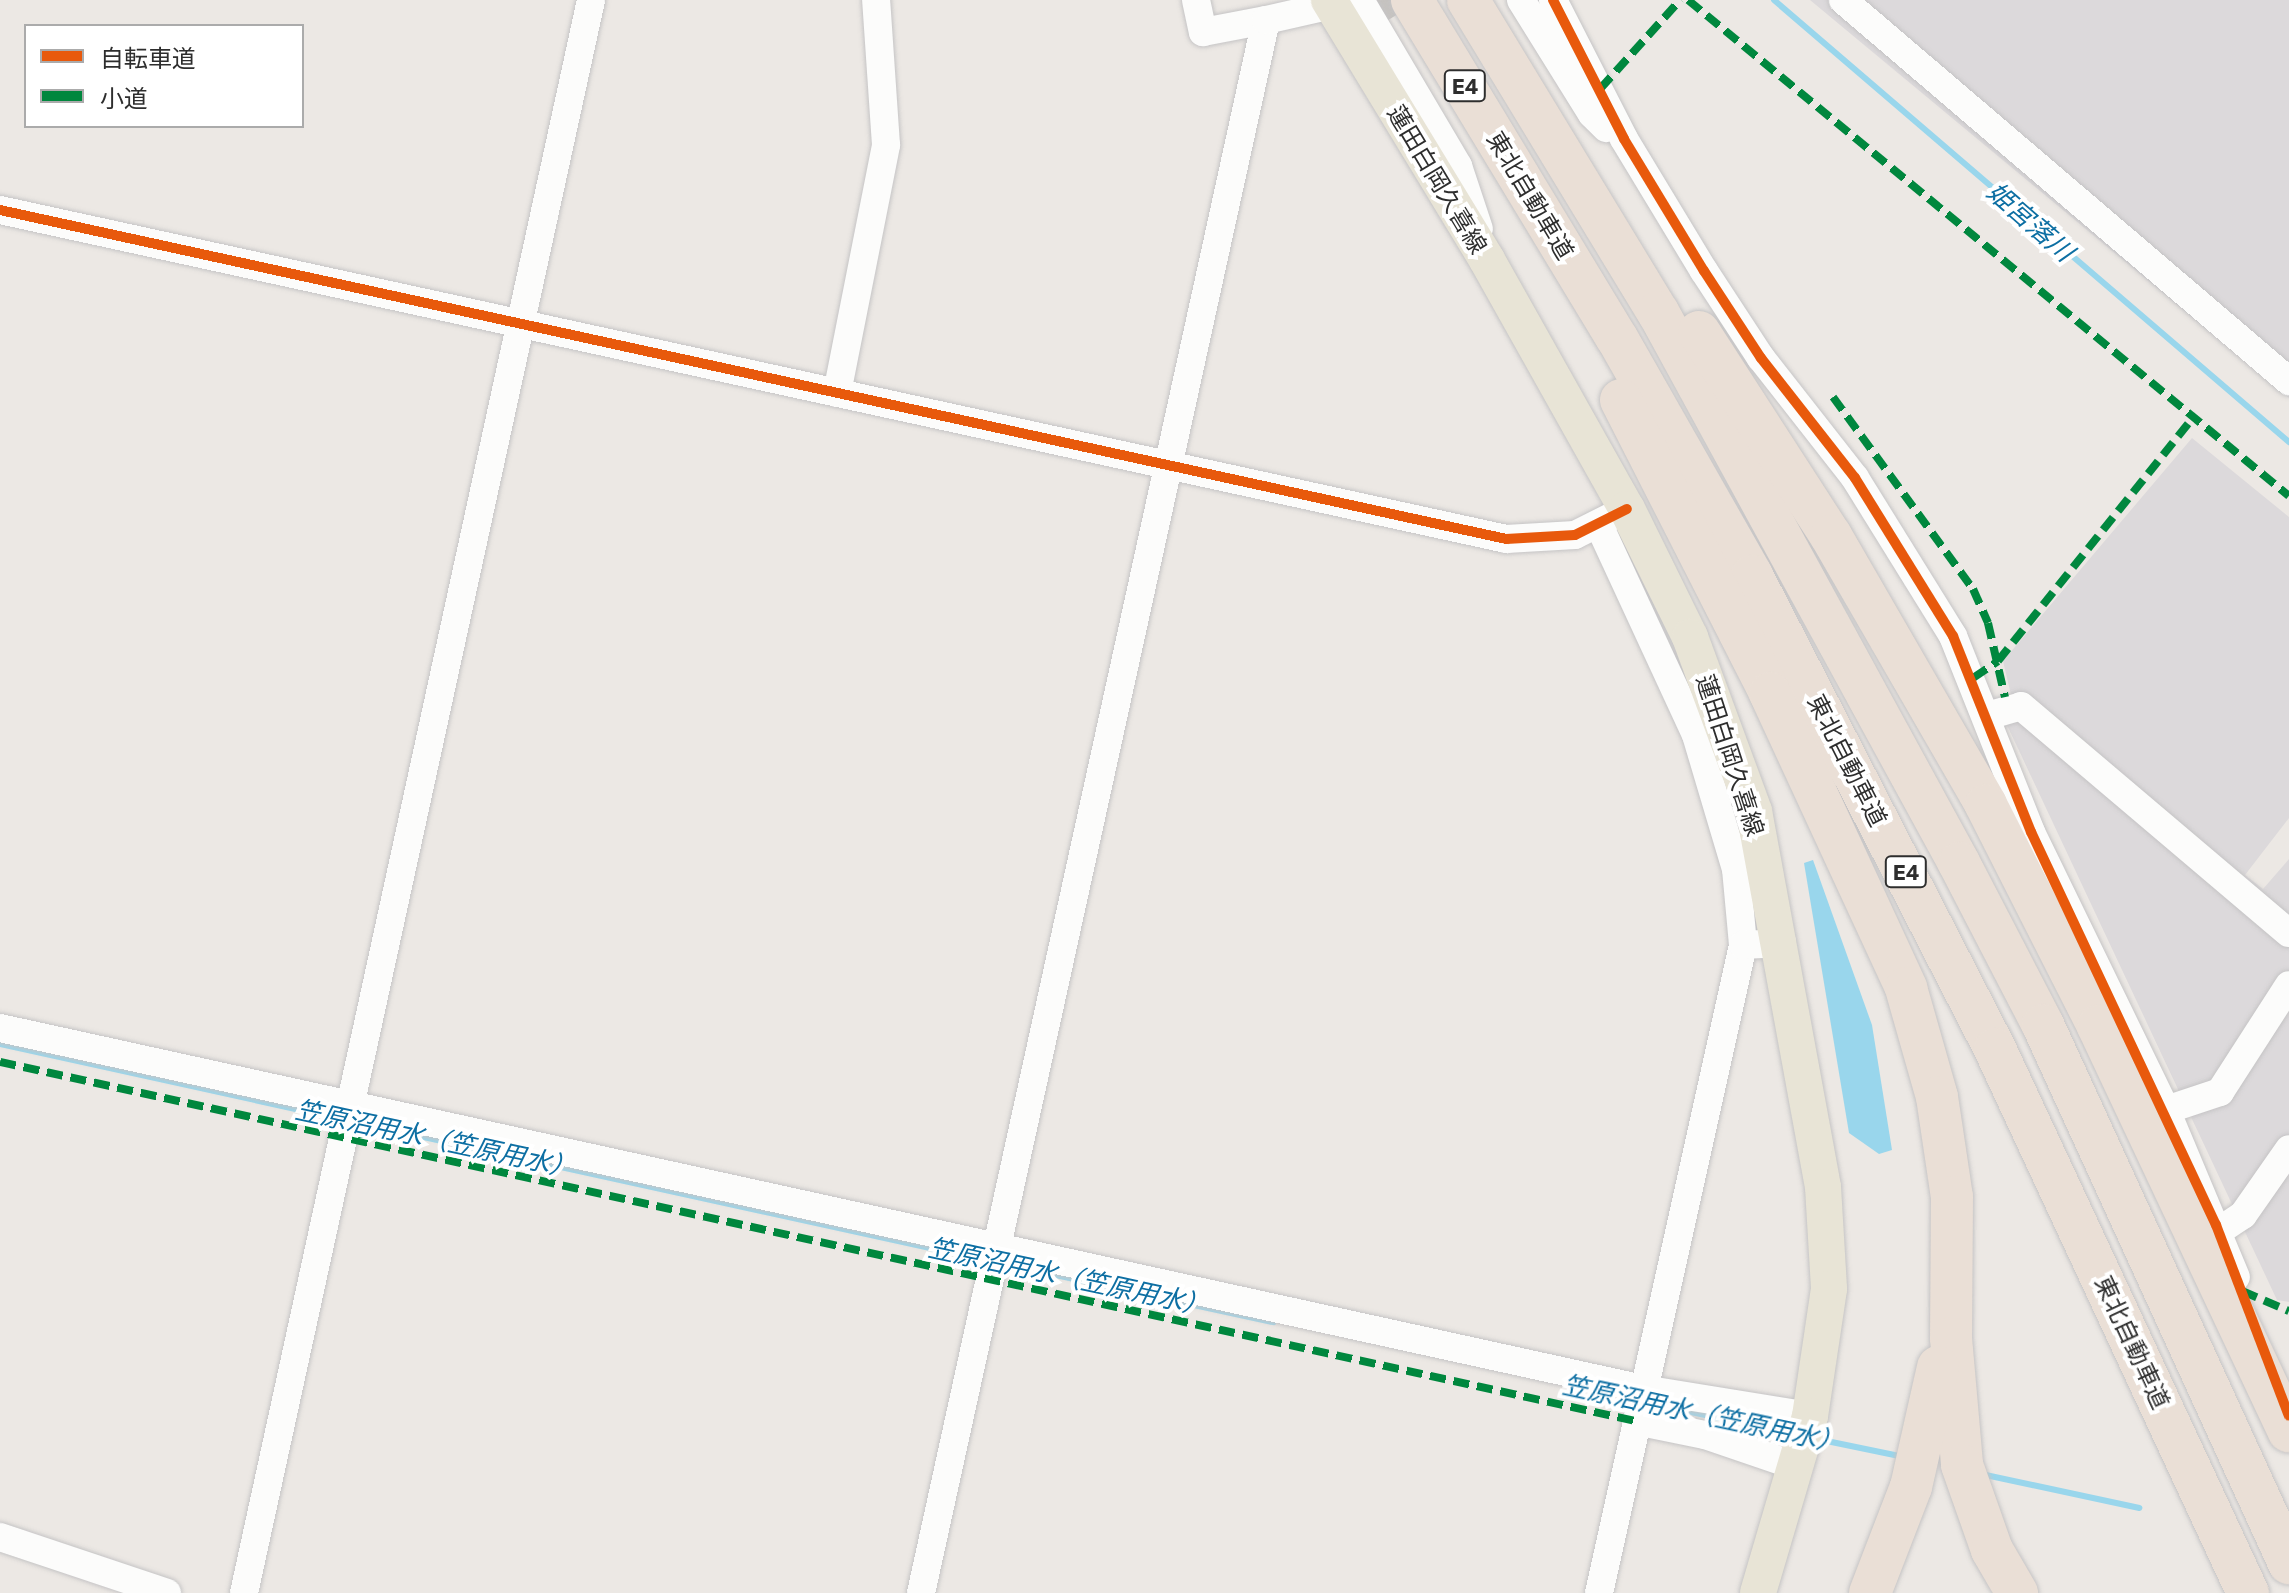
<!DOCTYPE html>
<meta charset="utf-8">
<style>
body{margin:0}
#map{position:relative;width:2289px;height:1593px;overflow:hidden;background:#ece8e4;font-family:Commissioner,"Noto Sans JP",sans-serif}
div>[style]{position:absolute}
.industrial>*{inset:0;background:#dcd9db}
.water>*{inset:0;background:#99d6ec}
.stream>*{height:6px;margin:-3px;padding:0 3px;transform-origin:3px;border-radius:3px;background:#99d6ec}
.minor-tunnel>*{height:28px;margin-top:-14px;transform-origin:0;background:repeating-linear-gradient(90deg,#c6c3c0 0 28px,transparent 0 42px)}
.roads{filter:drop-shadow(0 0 2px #c5c4c5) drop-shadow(0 0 2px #c5c4c5)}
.minor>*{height:28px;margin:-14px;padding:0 14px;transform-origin:14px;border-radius:14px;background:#fcfcfb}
.major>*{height:36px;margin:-18px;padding:0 18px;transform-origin:18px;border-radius:18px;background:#e8e4d6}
.highway>*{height:42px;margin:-21px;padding:0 21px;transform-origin:21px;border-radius:21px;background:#eadfd6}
.quiet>*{height:8px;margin-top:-4px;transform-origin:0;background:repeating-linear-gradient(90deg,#00873e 0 16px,transparent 0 24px)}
.cycleway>*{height:10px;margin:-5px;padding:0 5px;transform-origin:5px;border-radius:5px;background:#e8590c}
span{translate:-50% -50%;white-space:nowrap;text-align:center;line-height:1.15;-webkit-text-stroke:8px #fff;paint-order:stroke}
.shield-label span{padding:2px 6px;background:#fff;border:2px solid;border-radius:6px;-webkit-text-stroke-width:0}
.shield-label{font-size:22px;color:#2e2e2e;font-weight:700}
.street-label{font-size:24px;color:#2e2e2e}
.water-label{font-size:26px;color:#0d6fa3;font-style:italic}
.legend{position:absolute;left:24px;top:24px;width:280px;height:104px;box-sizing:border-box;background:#fff;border:2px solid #ababab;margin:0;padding:10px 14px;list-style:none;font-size:24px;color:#2e2e2e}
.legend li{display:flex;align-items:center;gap:16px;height:40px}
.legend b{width:40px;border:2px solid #ababab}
</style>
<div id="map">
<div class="industrial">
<div style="clip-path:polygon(1810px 0,2289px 0,2289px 398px,2116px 254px)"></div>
<div style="clip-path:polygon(2192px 438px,2289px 517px,2289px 818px,2245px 875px,2263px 889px,2289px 859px,2289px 1302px,2277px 1300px,1999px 708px,2012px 699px,2003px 661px)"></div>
</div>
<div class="water">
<div style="clip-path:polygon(1813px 860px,1872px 1025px,1892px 1150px,1879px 1154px,1849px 1133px,1804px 863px)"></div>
</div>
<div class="stream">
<div style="left:1774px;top:0;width:679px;rotate:40.64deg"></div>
<div style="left:0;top:1044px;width:348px;rotate:12.4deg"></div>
<div style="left:355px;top:1122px;width:645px;rotate:12.36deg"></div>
<div style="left:1000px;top:1263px;width:280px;rotate:12.2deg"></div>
<div style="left:1672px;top:1408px;width:125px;rotate:12deg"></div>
<div style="left:1817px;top:1439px;width:89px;rotate:11.7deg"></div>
<div style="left:1981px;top:1474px;width:162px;rotate:12.1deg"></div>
</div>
<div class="minor-tunnel">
<div style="left:1370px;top:15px;width:28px;rotate:-32deg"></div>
</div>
<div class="roads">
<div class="minor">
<div style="left:1196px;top:0;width:33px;rotate:78deg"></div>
<div style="left:1203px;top:32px;width:64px;rotate:-10.8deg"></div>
<div style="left:1360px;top:0;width:193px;rotate:59.4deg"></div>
<div style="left:1458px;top:166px;width:66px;rotate:71.6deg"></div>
<div style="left:1521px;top:0;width:134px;rotate:58.1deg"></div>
<div style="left:1592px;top:114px;width:20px;rotate:45deg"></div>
<div style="left:1553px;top:0;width:156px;rotate:62.9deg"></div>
<div style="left:1624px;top:139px;width:154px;rotate:58.8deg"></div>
<div style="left:1704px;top:271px;width:104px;rotate:56.8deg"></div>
<div style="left:1761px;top:358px;width:152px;rotate:51.9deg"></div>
<div style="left:1855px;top:478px;width:186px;rotate:58.2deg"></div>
<div style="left:1953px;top:636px;width:211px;rotate:68.3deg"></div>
<div style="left:2031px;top:832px;width:309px;rotate:64.1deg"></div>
<div style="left:2166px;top:1110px;width:181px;rotate:67.3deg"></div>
<div style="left:1843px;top:0;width:587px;rotate:40.51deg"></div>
<div style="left:0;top:210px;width:1542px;rotate:12.32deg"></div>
<div style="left:1506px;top:539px;width:69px;rotate:-3.3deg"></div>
<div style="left:1575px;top:535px;width:58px;rotate:-26.6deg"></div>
<div style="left:837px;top:393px;width:253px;rotate:-78.8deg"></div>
<div style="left:886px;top:145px;width:145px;rotate:-93.9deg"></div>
<div style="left:1599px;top:525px;width:231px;rotate:65.2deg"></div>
<div style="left:1696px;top:735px;width:140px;rotate:73.4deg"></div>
<div style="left:1736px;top:869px;width:76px;rotate:84.7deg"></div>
<div style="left:1987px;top:716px;width:35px;rotate:-16deg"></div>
<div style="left:2021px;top:706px;width:351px;rotate:40.3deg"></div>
<div style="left:0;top:1028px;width:1682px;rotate:12.39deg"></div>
<div style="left:1643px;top:1389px;width:169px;rotate:9.2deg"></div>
<div style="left:2166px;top:1110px;width:57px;rotate:-18.4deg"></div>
<div style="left:2220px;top:1092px;width:127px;rotate:-57.2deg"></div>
<div style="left:2219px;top:1231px;width:29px;rotate:-34deg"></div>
<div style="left:2243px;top:1215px;width:80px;rotate:-55.1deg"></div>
<div style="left:1636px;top:1421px;width:70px;rotate:11.5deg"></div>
<div style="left:1705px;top:1435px;width:96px;rotate:18.8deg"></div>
<div style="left:0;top:1537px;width:176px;rotate:18.5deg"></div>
<div style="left:244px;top:1593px;width:1630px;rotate:-77.71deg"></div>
<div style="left:921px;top:1593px;width:1610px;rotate:-77.63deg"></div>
<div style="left:1266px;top:20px;width:68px;rotate:-12.8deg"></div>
<div style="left:1599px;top:1593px;width:664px;rotate:-77.47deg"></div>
<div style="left:1743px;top:945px;width:39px;rotate:-3deg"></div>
</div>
<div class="major">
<div style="left:1329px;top:0;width:304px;rotate:58.7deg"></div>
<div style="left:1487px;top:260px;width:286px;rotate:60.7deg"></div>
<div style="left:1627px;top:509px;width:143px;rotate:63.8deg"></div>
<div style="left:1690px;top:637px;width:185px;rotate:69.8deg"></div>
<div style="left:1754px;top:811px;width:382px;rotate:79.6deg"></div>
<div style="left:1823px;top:1187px;width:102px;rotate:86.6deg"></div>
<div style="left:1829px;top:1289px;width:128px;rotate:98.5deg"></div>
<div style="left:1810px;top:1416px;width:184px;rotate:106.4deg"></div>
</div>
<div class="highway">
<div style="left:1412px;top:0;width:395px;rotate:58.8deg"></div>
<div style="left:1617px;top:338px;width:274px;rotate:60.4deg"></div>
<div style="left:1752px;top:576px;width:532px;rotate:62.81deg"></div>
<div style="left:1995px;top:1049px;width:600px;rotate:65.06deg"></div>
<div style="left:1468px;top:0;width:365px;rotate:58.7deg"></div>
<div style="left:1658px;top:312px;width:628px;rotate:61.35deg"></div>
<div style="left:1959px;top:863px;width:182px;rotate:62.6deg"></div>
<div style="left:2043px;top:1025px;width:592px;rotate:65.43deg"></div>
<div style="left:1699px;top:332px;width:243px;rotate:57.1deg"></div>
<div style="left:1831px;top:536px;width:310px;rotate:60deg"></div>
<div style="left:1986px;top:805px;width:248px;rotate:63.1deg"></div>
<div style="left:2098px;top:1026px;width:448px;rotate:64.8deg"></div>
<div style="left:1621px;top:400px;width:329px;rotate:63deg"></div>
<div style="left:1770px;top:693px;width:325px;rotate:65.2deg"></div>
<div style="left:1906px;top:988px;width:113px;rotate:74.1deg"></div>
<div style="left:1937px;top:1097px;width:101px;rotate:81.5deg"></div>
<div style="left:1952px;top:1197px;width:141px;rotate:90.4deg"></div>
<div style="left:1951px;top:1338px;width:127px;rotate:85deg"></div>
<div style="left:1962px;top:1465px;width:90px;rotate:70.6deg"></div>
<div style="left:1992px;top:1550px;width:50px;rotate:59.8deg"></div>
<div style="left:1870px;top:1593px;width:114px;rotate:-68.9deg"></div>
<div style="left:1911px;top:1487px;width:123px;rotate:-77.3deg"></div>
</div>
</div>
<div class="quiet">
<div style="left:1688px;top:0;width:779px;rotate:39.53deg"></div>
<div style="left:1600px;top:89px;width:120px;rotate:-48deg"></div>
<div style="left:1833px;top:397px;width:238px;rotate:53.9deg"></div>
<div style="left:1973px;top:589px;width:37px;rotate:66deg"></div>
<div style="left:1988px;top:623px;width:76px;rotate:77.1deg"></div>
<div style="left:1973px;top:678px;width:30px;rotate:-34deg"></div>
<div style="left:1998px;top:661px;width:312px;rotate:-51.3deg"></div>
<div style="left:0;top:1062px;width:1675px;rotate:12.38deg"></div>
<div style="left:2242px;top:1291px;width:51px;rotate:23.1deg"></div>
</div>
<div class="cycleway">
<div style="left:1553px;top:0;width:156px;rotate:62.9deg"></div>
<div style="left:1624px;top:139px;width:154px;rotate:58.8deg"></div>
<div style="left:1704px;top:271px;width:104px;rotate:56.8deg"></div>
<div style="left:1761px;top:358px;width:152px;rotate:51.9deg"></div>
<div style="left:1855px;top:478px;width:186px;rotate:58.2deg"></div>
<div style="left:1953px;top:636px;width:211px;rotate:68.3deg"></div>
<div style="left:2031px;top:832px;width:434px;rotate:64.8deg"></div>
<div style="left:2216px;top:1225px;width:204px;rotate:69.1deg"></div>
<div style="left:0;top:210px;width:1542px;rotate:12.32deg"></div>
<div style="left:1506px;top:539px;width:69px;rotate:-3.3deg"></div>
<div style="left:1575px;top:535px;width:58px;rotate:-26.6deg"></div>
</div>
<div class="shield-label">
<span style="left:1465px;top:86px">E4</span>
<span style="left:1906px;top:872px">E4</span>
</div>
<div class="street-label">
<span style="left:1438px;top:179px;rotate:59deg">蓮田白岡久喜線</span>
<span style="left:1531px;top:195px;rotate:59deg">東北自動車道</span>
<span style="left:1731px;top:755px;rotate:72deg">蓮田白岡久喜線</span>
<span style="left:1848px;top:760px;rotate:63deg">東北自動車道</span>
<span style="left:2133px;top:1342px;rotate:65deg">東北自動車道</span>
</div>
<div class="water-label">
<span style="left:2031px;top:221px;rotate:41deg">姫宮落川</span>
<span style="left:436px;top:1138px;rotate:12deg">笠原沼用水（笠原用水）</span>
<span style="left:1069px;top:1276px;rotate:12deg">笠原沼用水（笠原用水）</span>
<span style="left:1703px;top:1413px;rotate:12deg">笠原沼用水（笠原用水）</span>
</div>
<ul class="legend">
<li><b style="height:10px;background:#e8590c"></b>自転車道</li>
<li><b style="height:10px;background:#00873e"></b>小道</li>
</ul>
</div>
